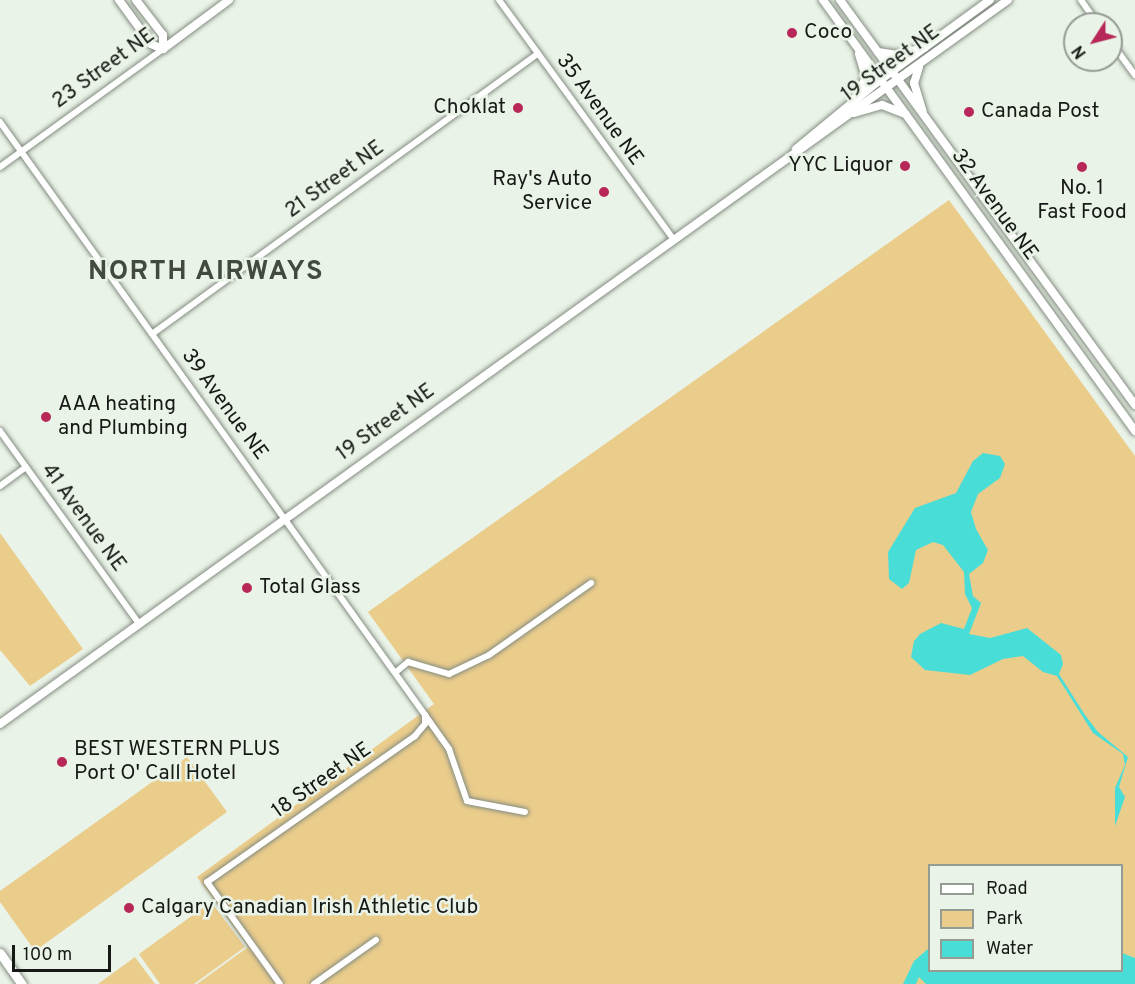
<!DOCTYPE html>
<style>
body{margin:0}
#map{position:relative;width:1135px;height:984px;overflow:hidden;background:#eaf3e7;font-family:Overpass,sans-serif}
div>[style]{position:absolute}
.green>*{inset:0;background:#eacc8b}
.water>*{inset:0;background:#48ded7}
.roads{filter:drop-shadow(0 0 2px #848d82) drop-shadow(0 0 2px #848d82)}
.minor>*{height:6px;margin:-3px;padding:0 3px;transform-origin:3px;border-radius:3px;background:#fff}
.tertiary>*{height:8px;margin:-4px;padding:0 4px;transform-origin:4px;border-radius:4px;background:#fff}
.secondary>*{height:8px;margin:-4px;padding:0 4px;transform-origin:4px;border-radius:4px;background:#fff}
.primary>*{height:9px;margin:-4.5px;padding:0 4.5px;transform-origin:4.5px;border-radius:4.5px;background:#fff}
.dots>*{width:16px;height:16px;translate:-50% -50%;box-sizing:border-box;border:3px solid #eaf3e7;border-radius:50%}
span{translate:-50% -50%;white-space:nowrap;text-align:center;line-height:1.15;-webkit-text-stroke:5px #eaf3e7;paint-order:stroke}
.poi-label{font-size:21px;color:#161915}
.left{translate:0 -50%;text-align:left}
.right{translate:-100% -50%;text-align:right}
.street-label{font-size:21px;color:#161915}
.district-label{font-size:27px;color:#42493f;font-weight:700;letter-spacing:1.5px}
.legend{position:absolute;left:928px;top:864px;width:195px;height:108px;box-sizing:border-box;background:#eaf3e7;border:2px solid #959c93;margin:0;padding:8px 10px;list-style:none;font-size:18px;color:#161915}
.legend li{display:flex;align-items:center;gap:12px;height:30px}
.legend b{width:30px;border:2px solid #959c93}
.north{position:absolute;left:1063px;top:12px;width:60px;height:60px;box-sizing:border-box;background:#eaf3e7;border:2px solid #959c93;border-radius:50%;rotate:234deg;font-size:16px;font-weight:700;line-height:24px;text-align:center;color:#161915}
.north::after{content:'';display:block;margin:auto;width:21px;height:27px;background:#b72858;clip-path:polygon(50% 0,100% 100%,50% 72%,0 100%)}
.scale{position:absolute;left:12px;top:945px;width:99px;height:27px;box-sizing:border-box;border:3px solid #161915;border-top:0;padding-left:8px;font-size:18px;line-height:21px;white-space:nowrap;color:#161915;-webkit-text-stroke:4px #eaf3e7;paint-order:stroke}
</style>
<div id="map">
<div class="green">
<div style="clip-path:polygon(evenodd,949px 200px,1135px 456px,1135px 984px,197px 984px,248px 947px,197px 877px,434px 704px,368px 612px,949px 200px,930px 866px,1122px 866px,1122px 970px,930px 970px,930px 866px)"></div>
<div style="clip-path:polygon(0 533px,83px 649px,30px 686px,0 650px)"></div>
<div style="clip-path:polygon(187px 757px,227px 812px,35px 951px,0 902px,0 891px)"></div>
<div style="clip-path:polygon(211px 902px,245px 947px,194px 984px,160px 984px,139px 954px)"></div>
<div style="clip-path:polygon(135px 957px,155px 984px,98px 984px)"></div>
</div>
<div class="water">
<div style="clip-path:polygon(983px 453px,1000px 456px,1005px 464px,1000px 478px,978px 494px,971px 512px,976px 529px,988px 550px,983px 563px,969px 574px,973px 596px,981px 603px,969px 634px,990px 638px,1027px 628px,1061px 655px,1063px 664px,1059px 674px,1085px 715px,1098px 732px,1128px 757px,1119px 787px,1125px 797px,1115px 826px,1115px 788px,1125px 765px,1123px 754px,1093px 733px,1057px 676px,1043px 672px,1023px 656px,1003px 659px,970px 675px,925px 670px,911px 657px,914px 641px,920px 634px,941px 623px,964px 629px,972px 608px,965px 594px,964px 572px,943px 545px,933px 542px,916px 550px,909px 583px,902px 589px,889px 579px,888px 552px,915px 508px,956px 493px,973px 461px)"></div>
<div style="clip-path:polygon(929px 948px,930px 970px,1122px 970px,1122px 953px,1135px 958px,1135px 984px,926px 984px,919px 977px,916px 984px,903px 984px,914px 961px)"></div>
</div>
<div class="roads">
<div class="minor">
<div style="left:499px;top:0;width:296px;rotate:53.9deg"></div>
<div style="left:1081px;top:0;width:29px;rotate:55deg"></div>
<div style="left:1111px;top:42px;width:41px;rotate:54deg"></div>
<div style="left:0;top:122px;width:730px;rotate:54.37deg"></div>
<div style="left:425px;top:715px;width:9px;rotate:90deg"></div>
<div style="left:425px;top:724px;width:16px;rotate:130deg"></div>
<div style="left:415px;top:736px;width:254px;rotate:144.9deg"></div>
<div style="left:207px;top:882px;width:125px;rotate:54.4deg"></div>
<div style="left:0;top:167px;width:201px;rotate:-35.9deg"></div>
<div style="left:152px;top:334px;width:477px;rotate:-36deg"></div>
<div style="left:0;top:431px;width:238px;rotate:54.2deg"></div>
<div style="left:0;top:486px;width:32px;rotate:-36deg"></div>
<div style="left:396px;top:672px;width:16px;rotate:-40deg"></div>
<div style="left:408px;top:662px;width:43px;rotate:16.3deg"></div>
<div style="left:449px;top:674px;width:44px;rotate:-25.4deg"></div>
<div style="left:489px;top:655px;width:125px;rotate:-35.2deg"></div>
<div style="left:425px;top:715px;width:42px;rotate:54.8deg"></div>
<div style="left:449px;top:749px;width:55px;rotate:70.9deg"></div>
<div style="left:467px;top:801px;width:59px;rotate:10.7deg"></div>
<div style="left:314px;top:984px;width:76px;rotate:-35.4deg"></div>
</div>
<div class="tertiary">
<div style="left:119px;top:0;width:54px;rotate:54deg"></div>
<div style="left:151px;top:44px;width:13px;rotate:23deg"></div>
<div style="left:136px;top:0;width:44px;rotate:52.4deg"></div>
<div style="left:163px;top:35px;width:14px;rotate:90deg"></div>
<div style="left:163px;top:49px;width:82px;rotate:-36.6deg"></div>
<div style="left:796px;top:149px;width:104px;rotate:-39.5deg"></div>
<div style="left:876px;top:83px;width:141px;rotate:-36.1deg"></div>
<div style="left:0;top:724px;width:1241px;rotate:-35.69deg"></div>
</div>
<div class="secondary">
<div style="left:823px;top:0;width:532px;rotate:54.1deg"></div>
<div style="left:840px;top:0;width:501px;rotate:53.93deg"></div>
<div style="left:878px;top:52px;width:18px;rotate:9deg"></div>
<div style="left:896px;top:55px;width:29px;rotate:-14deg"></div>
<div style="left:919px;top:67px;width:17px;rotate:107deg"></div>
<div style="left:914px;top:83px;width:30px;rotate:73deg"></div>
<div style="left:854px;top:100px;width:26px;rotate:-62deg"></div>
<div style="left:866px;top:77px;width:24px;rotate:-107deg"></div>
<div style="left:854px;top:113px;width:29px;rotate:-16deg"></div>
<div style="left:882px;top:105px;width:25px;rotate:21deg"></div>
</div>
<div class="primary">
<div style="left:0;top:953px;width:38px;rotate:55deg"></div>
</div>
</div>
<div class="dots">
<div style="left:792px;top:33px;background:#b72858"></div>
<div style="left:518px;top:108px;background:#b72858"></div>
<div style="left:969px;top:112px;background:#b72858"></div>
<div style="left:905px;top:166px;background:#b72858"></div>
<div style="left:1082px;top:167px;background:#b72858"></div>
<div style="left:604px;top:192px;background:#b72858"></div>
<div style="left:46px;top:417px;background:#b72858"></div>
<div style="left:247px;top:588px;background:#b72858"></div>
<div style="left:62px;top:762px;background:#b72858"></div>
<div style="left:129px;top:908px;background:#b72858"></div>
</div>
<div class="poi-label">
<span class="left" style="left:804px;top:33px">Coco</span>
<span class="right" style="left:506px;top:108px">Choklat</span>
<span class="left" style="left:981px;top:112px">Canada Post</span>
<span class="right" style="left:893px;top:166px">YYC Liquor</span>
<span class="right" style="left:592px;top:192px">Ray's Auto<br>Service</span>
<span style="left:1082px;top:201px">No. 1<br>Fast Food</span>
<span class="left" style="left:58px;top:417px">AAA heating<br>and Plumbing</span>
<span class="left" style="left:259px;top:588px">Total Glass</span>
<span class="left" style="left:74px;top:762px">BEST WESTERN PLUS<br>Port O' Call Hotel</span>
<span class="left" style="left:141px;top:908px">Calgary Canadian Irish Athletic Club</span>
</div>
<div class="street-label">
<span style="left:891px;top:64px;rotate:-36deg">19 Street NE</span>
<span style="left:104px;top:69px;rotate:-36deg">23 Street NE</span>
<span style="left:599px;top:110px;rotate:54deg">35 Avenue NE</span>
<span style="left:335px;top:180px;rotate:-36deg">21 Street NE</span>
<span style="left:994px;top:205px;rotate:54deg">32 Avenue NE</span>
<span style="left:224px;top:405px;rotate:54deg">39 Avenue NE</span>
<span style="left:386px;top:423px;rotate:-36deg">19 Street NE</span>
<span style="left:83px;top:518px;rotate:54deg">41 Avenue NE</span>
<span style="left:322px;top:781px;rotate:-35deg">18 Street NE</span>
</div>
<div class="district-label">
<span style="left:206px;top:273px">NORTH AIRWAYS</span>
</div>
<ul class="legend">
<li><b style="height:8px;background:#fff"></b>Road</li>
<li><b style="height:16px;background:#eacc8b"></b>Park</li>
<li><b style="height:16px;background:#48ded7"></b>Water</li>
</ul>
<div class="north">N</div>
<div class="scale">100 m</div>
</div>
